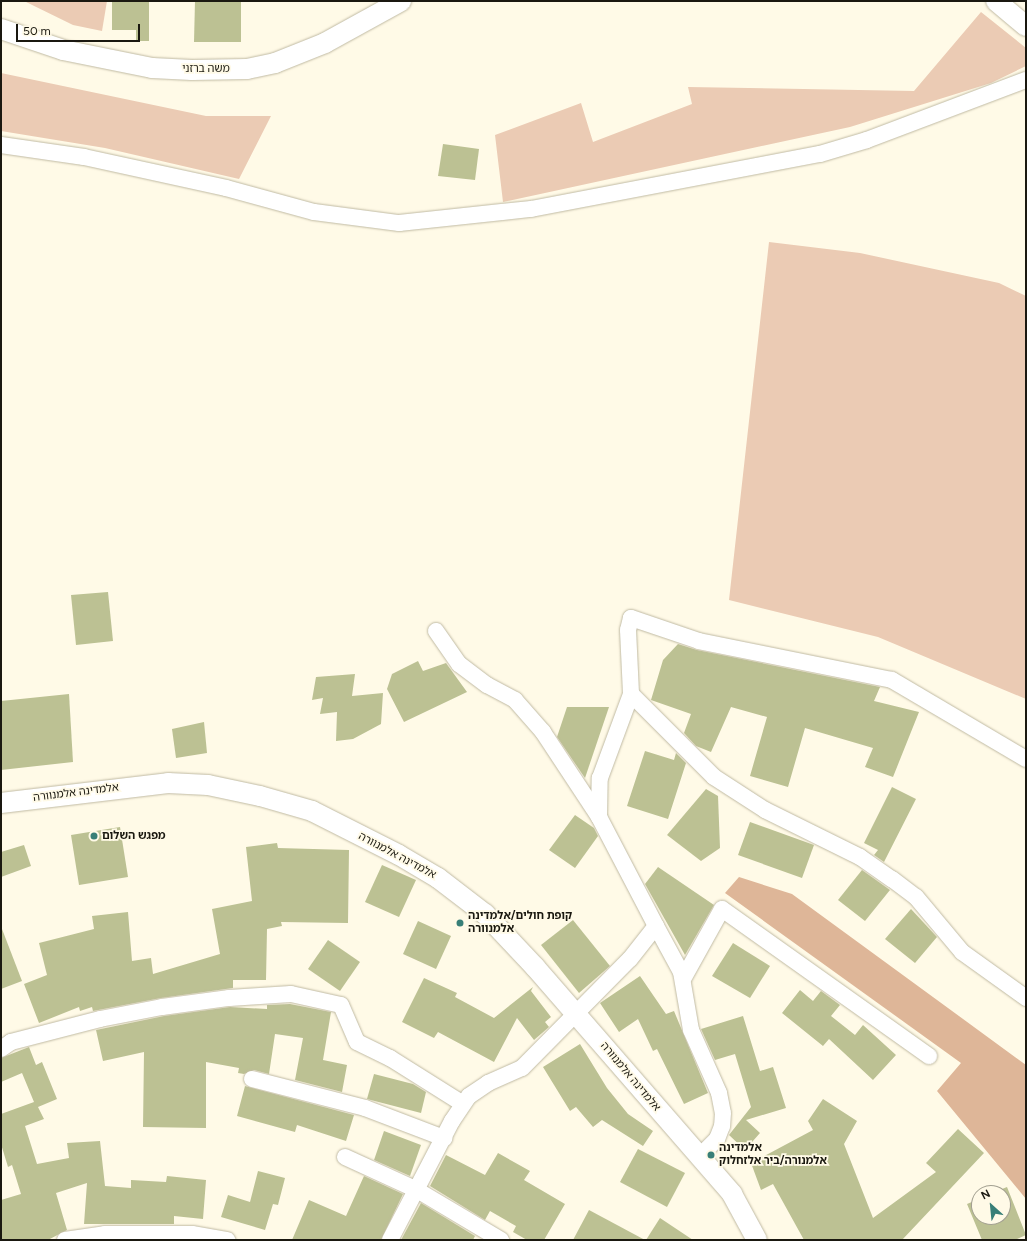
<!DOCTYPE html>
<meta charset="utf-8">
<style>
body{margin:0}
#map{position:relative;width:1027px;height:1241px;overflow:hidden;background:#fffae7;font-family:Figtree,"Noto Sans Hebrew",sans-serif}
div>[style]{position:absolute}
.green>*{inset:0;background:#ebcbb4}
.forest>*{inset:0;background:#deb698}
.building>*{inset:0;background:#bcc193}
.roads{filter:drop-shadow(0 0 1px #c0baa3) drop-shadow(0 0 1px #c0baa3)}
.minor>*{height:16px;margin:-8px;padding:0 8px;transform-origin:8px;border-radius:8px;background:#fff}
.tertiary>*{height:20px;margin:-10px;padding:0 10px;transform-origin:10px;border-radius:10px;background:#fff}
.dots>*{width:11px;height:11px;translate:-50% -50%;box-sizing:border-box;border:2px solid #fffae7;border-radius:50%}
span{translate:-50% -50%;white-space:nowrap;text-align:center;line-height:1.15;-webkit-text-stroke:3.5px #fffae7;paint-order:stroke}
.street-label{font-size:11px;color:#1a1810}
.poi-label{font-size:11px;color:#1a1810;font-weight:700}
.left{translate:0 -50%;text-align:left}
.frame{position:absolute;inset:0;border:2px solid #1a1810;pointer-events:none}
.north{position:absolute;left:971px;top:1185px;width:40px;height:40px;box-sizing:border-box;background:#fffae7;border:1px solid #a3a091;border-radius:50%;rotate:333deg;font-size:11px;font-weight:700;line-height:16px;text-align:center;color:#1a1810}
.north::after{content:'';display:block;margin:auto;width:14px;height:18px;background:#387f77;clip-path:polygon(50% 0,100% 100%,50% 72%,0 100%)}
.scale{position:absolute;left:16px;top:24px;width:124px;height:18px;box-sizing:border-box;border:2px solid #1a1810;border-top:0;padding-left:5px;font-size:12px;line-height:14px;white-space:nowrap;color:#1a1810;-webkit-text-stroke:3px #fffae7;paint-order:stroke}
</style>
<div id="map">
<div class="green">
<div style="clip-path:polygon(24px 1px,107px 1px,102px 31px,73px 25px)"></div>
<div style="clip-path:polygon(981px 12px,1026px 48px,1026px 66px,991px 83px,850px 127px,503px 202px,495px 135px,581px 103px,593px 142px,692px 104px,688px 87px,914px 91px)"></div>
<div style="clip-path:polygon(1px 73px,206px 116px,271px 116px,239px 179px,105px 148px,1px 131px)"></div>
<div style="clip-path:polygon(769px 242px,860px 253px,999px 283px,1026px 296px,1026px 699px,878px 637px,729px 600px)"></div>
</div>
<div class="forest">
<div style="clip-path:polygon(739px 877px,792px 894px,1026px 1065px,1026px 1199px,937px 1091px,961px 1063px,725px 893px)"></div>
</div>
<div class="building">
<div style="clip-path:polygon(112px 1px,149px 1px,149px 41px,136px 41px,136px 30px,112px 30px)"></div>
<div style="clip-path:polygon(195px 1px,241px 1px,241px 42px,194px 42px)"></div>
<div style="clip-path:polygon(443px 144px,479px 149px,475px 180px,438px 176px)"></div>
<div style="clip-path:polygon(108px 592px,113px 641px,76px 645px,71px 595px)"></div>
<div style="clip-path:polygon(678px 644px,697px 650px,880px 687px,874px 701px,919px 712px,893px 777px,865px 767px,873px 748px,805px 728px,788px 787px,750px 776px,767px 717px,731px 707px,711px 752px,696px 746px,684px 733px,691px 714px,651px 700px,663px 660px)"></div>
<div style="clip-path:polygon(418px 661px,423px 671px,446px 663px,467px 692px,404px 722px,387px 689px,392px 674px)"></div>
<div style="clip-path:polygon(355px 674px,352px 696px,383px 693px,381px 724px,353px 739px,336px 741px,337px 712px,320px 714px,323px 698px,312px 700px,316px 677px)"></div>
<div style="clip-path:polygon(69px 694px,73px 762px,1px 770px,1px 701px)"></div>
<div style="clip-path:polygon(567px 707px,609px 707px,585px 778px,557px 737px)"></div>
<div style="clip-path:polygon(204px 722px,207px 753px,176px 758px,172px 729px)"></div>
<div style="clip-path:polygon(645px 751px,674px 760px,676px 753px,686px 763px,668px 819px,627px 806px)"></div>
<div style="clip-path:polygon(892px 787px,916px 799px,884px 862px,874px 855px,878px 850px,864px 843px)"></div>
<div style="clip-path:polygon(706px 789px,718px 796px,720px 848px,701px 861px,667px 835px)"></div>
<div style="clip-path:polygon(575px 815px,594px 828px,598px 836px,575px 868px,549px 850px)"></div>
<div style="clip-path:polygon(750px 822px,814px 845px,802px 878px,738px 855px)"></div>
<div style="clip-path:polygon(120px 827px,128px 877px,79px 885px,71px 835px)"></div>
<div style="clip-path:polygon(277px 843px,278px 848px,349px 850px,348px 923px,281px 922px,282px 926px,267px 929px,266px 980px,233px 980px,233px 988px,161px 998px,93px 1011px,92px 1007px,80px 1011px,79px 1007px,39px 1023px,24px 984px,47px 975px,39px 943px,94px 929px,92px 916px,128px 912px,132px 961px,151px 958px,153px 974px,220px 954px,212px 909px,252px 901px,246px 847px)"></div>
<div style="clip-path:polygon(24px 845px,31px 866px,1px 877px,1px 852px)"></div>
<div style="clip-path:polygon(382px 865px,416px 880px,399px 917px,365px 902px)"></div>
<div style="clip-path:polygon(658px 867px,714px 905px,685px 955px,645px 884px)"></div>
<div style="clip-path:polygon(862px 870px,890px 890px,865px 921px,838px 900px)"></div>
<div style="clip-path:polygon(911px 909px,937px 937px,915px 963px,885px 939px)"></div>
<div style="clip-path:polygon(573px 920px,610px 966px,579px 993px,541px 945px)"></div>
<div style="clip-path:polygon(418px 921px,451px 936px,436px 969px,403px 954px)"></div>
<div style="clip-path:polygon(2px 929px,22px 981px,1px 989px,1px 930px)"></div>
<div style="clip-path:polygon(328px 940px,360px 962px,340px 991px,308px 969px)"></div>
<div style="clip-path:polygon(733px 943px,770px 966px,750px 998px,712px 976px)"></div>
<div style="clip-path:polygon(640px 976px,666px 1014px,674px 1011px,708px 1093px,684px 1104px,657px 1049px,653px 1051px,638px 1019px,619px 1032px,600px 1003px)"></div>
<div style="clip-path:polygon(424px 978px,457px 993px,455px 997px,494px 1018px,533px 987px,531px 991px,551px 1017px,545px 1022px,549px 1027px,534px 1040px,517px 1018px,494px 1062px,438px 1032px,434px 1038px,402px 1022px)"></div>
<div style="clip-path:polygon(800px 990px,813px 1001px,821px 991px,840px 1005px,831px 1016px,855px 1035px,863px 1025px,896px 1055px,873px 1080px,829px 1039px,823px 1046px,782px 1013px)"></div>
<div style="clip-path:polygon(290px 1004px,331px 1012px,323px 1060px,347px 1065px,342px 1092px,295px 1080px,303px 1038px,275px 1034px,269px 1074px,254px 1070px,244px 1074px,238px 1073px,239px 1068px,206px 1062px,206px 1128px,143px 1127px,144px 1052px,103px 1061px,96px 1030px,164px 1016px,230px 1007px,267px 1009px,267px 1005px)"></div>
<div style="clip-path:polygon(743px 1016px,760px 1071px,773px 1067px,786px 1108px,746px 1120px,760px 1133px,745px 1150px,729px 1135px,751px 1107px,735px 1054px,715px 1060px,701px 1029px)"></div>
<div style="clip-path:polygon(580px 1044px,607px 1088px,628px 1114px,653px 1131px,643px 1146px,602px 1120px,593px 1127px,576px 1107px,570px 1111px,543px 1067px)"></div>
<div style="clip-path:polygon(29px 1047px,36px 1065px,42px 1062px,57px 1099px,38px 1107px,44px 1119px,25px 1126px,37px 1164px,69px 1158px,67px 1143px,100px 1141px,105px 1186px,131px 1188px,131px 1180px,166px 1182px,167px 1176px,206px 1180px,203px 1219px,174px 1216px,174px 1224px,84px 1224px,87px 1183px,56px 1193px,67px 1230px,48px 1240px,1px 1240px,1px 1200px,21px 1194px,12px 1165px,8px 1167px,1px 1144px,1px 1114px,34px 1102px,22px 1073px,1px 1082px,1px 1058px)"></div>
<div style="clip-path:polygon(374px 1074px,413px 1084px,426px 1092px,421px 1113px,367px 1099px)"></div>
<div style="clip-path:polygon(245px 1086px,354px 1115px,346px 1141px,297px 1125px,295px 1132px,237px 1116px)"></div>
<div style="clip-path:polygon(823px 1099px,857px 1121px,844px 1144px,873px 1218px,936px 1172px,926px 1163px,958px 1129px,984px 1153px,902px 1240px,804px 1240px,773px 1184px,761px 1190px,751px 1163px,813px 1130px,808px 1121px)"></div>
<div style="clip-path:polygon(384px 1131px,421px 1145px,410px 1176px,374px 1160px)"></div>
<div style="clip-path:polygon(638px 1149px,685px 1173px,667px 1207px,620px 1182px)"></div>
<div style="clip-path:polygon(498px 1153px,530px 1171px,524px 1180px,565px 1204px,544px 1240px,527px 1240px,513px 1232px,516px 1226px,490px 1211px,485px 1220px,430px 1186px,446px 1155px,485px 1175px)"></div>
<div style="clip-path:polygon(258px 1171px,285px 1178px,278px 1205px,273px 1204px,265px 1230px,221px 1217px,228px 1195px,250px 1202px)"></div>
<div style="clip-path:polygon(364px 1176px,403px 1194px,381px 1240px,292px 1240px,309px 1200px,346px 1216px)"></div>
<div style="clip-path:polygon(1007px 1187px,1026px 1235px,1015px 1240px,982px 1240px,967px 1204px,979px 1199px,979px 1217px,1003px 1217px,1003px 1193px,992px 1193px)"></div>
<div style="clip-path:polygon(421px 1203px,475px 1236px,473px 1240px,401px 1240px)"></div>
<div style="clip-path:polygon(589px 1210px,645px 1240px,573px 1240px)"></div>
<div style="clip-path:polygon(660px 1218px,693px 1240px,646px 1240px)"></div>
</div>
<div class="roads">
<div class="minor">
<div style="left:1px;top:145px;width:84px;rotate:8.2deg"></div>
<div style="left:84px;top:157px;width:145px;rotate:12.3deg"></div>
<div style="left:226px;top:188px;width:91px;rotate:15.3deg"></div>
<div style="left:314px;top:212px;width:86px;rotate:7.4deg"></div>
<div style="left:399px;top:223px;width:133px;rotate:-6.1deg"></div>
<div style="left:531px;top:209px;width:294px;rotate:-10.8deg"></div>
<div style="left:820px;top:154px;width:49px;rotate:-16.6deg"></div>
<div style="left:867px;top:140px;width:170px;rotate:-20.7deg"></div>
<div style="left:436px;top:631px;width:40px;rotate:55.1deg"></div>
<div style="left:459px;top:664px;width:35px;rotate:37deg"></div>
<div style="left:487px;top:685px;width:32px;rotate:28deg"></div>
<div style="left:515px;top:700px;width:43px;rotate:48.8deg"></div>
<div style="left:543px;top:732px;width:102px;rotate:56.6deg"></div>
<div style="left:1026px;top:759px;width:156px;rotate:-149.5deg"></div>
<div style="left:892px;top:680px;width:197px;rotate:-168.6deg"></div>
<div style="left:699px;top:641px;width:72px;rotate:-161.3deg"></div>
<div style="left:631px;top:618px;width:12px;rotate:104deg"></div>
<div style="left:628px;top:630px;width:64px;rotate:87.3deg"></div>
<div style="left:631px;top:694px;width:117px;rotate:45deg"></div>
<div style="left:714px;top:777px;width:61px;rotate:32.9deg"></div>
<div style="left:765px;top:810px;width:106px;rotate:26.3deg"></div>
<div style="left:860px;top:857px;width:39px;rotate:35deg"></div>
<div style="left:892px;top:879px;width:30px;rotate:37deg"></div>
<div style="left:916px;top:897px;width:72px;rotate:50.1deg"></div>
<div style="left:962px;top:952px;width:79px;rotate:35.7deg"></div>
<div style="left:656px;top:926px;width:52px;rotate:61.5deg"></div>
<div style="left:681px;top:972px;width:59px;rotate:80.2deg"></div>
<div style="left:691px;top:1030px;width:69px;rotate:66deg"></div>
<div style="left:719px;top:1093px;width:20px;rotate:79deg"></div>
<div style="left:723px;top:1113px;width:13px;rotate:94deg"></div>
<div style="left:722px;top:1126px;width:14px;rotate:111deg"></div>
<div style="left:717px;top:1139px;width:25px;rotate:135deg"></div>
<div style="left:683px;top:979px;width:80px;rotate:-60.9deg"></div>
<div style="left:722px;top:909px;width:254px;rotate:35.4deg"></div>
<div style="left:1px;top:1049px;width:12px;rotate:-35deg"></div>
<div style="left:11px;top:1042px;width:92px;rotate:-14.5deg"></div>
<div style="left:100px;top:1019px;width:63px;rotate:-11deg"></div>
<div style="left:162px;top:1007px;width:68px;rotate:-7.7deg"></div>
<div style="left:229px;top:998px;width:62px;rotate:-3.7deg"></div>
<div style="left:291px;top:994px;width:51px;rotate:12.4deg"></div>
<div style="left:341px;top:1005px;width:40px;rotate:66.6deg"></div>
<div style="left:357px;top:1042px;width:37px;rotate:26deg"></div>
<div style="left:390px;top:1058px;width:86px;rotate:32.2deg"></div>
<div style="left:252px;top:1079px;width:117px;rotate:14.4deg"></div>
<div style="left:365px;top:1108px;width:85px;rotate:20.8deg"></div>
<div style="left:345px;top:1157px;width:79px;rotate:24.6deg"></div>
<div style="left:417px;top:1190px;width:98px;rotate:30.8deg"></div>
<div style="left:65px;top:1240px;width:40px;rotate:-8.5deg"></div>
<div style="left:105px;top:1234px;width:87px"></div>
<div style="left:192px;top:1234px;width:36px;rotate:10deg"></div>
<div style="left:390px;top:1240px;width:134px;rotate:-62.5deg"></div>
<div style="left:452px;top:1121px;width:30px;rotate:-56deg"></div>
<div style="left:469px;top:1096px;width:23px;rotate:-34deg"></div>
<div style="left:488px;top:1083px;width:37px;rotate:-24deg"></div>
<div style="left:522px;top:1068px;width:153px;rotate:-45.3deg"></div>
<div style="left:630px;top:959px;width:42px;rotate:-51.8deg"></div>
<div style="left:656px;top:926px;width:123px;rotate:-117.6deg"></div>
<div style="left:599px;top:817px;width:39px;rotate:-89deg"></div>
<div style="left:600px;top:778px;width:90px;rotate:-69.7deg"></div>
</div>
<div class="tertiary">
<div style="left:996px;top:1px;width:39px;rotate:40deg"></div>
<div style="left:1px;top:29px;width:65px;rotate:18.7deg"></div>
<div style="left:63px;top:50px;width:91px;rotate:11.4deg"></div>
<div style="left:152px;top:68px;width:40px;rotate:2.9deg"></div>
<div style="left:192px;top:70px;width:55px;rotate:-1deg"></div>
<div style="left:247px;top:69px;width:29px;rotate:-12deg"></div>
<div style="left:275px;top:63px;width:54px;rotate:-21.8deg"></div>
<div style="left:325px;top:43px;width:87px;rotate:-28.9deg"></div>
<div style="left:1px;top:803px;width:168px;rotate:-6.8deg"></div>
<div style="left:168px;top:783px;width:40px;rotate:2.9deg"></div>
<div style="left:208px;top:785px;width:53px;rotate:11.9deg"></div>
<div style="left:260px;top:796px;width:54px;rotate:16.1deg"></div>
<div style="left:312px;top:811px;width:97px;rotate:26.8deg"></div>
<div style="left:399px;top:855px;width:45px;rotate:30.5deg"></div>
<div style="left:438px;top:878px;width:59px;rotate:37.5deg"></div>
<div style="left:485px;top:914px;width:73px;rotate:46.7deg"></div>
<div style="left:535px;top:967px;width:301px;rotate:49deg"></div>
<div style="left:732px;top:1194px;width:52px;rotate:61.5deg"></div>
</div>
</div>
<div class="dots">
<div style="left:94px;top:836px;background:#387f77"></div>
<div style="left:460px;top:923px;background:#387f77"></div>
<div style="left:711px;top:1155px;background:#387f77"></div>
</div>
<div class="street-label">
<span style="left:206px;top:69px">משה ברזני</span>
<span style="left:76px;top:793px;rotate:-7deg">אלמדינה אלמנוורה</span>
<span style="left:397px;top:856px;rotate:28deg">אלמדינה אלמנוורה</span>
<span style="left:630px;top:1077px;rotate:50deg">אלמדינה אלמנוורה</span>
</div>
<div class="poi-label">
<span class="left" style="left:102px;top:836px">מפגש השלום</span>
<span class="left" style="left:468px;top:923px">קופת חולים/אלמדינה<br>אלמנוורה</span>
<span class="left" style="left:719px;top:1155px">אלמדינה<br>אלמנורה/ביר אלזחלוק</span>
</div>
<div class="frame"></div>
<div class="north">N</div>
<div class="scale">50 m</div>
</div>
